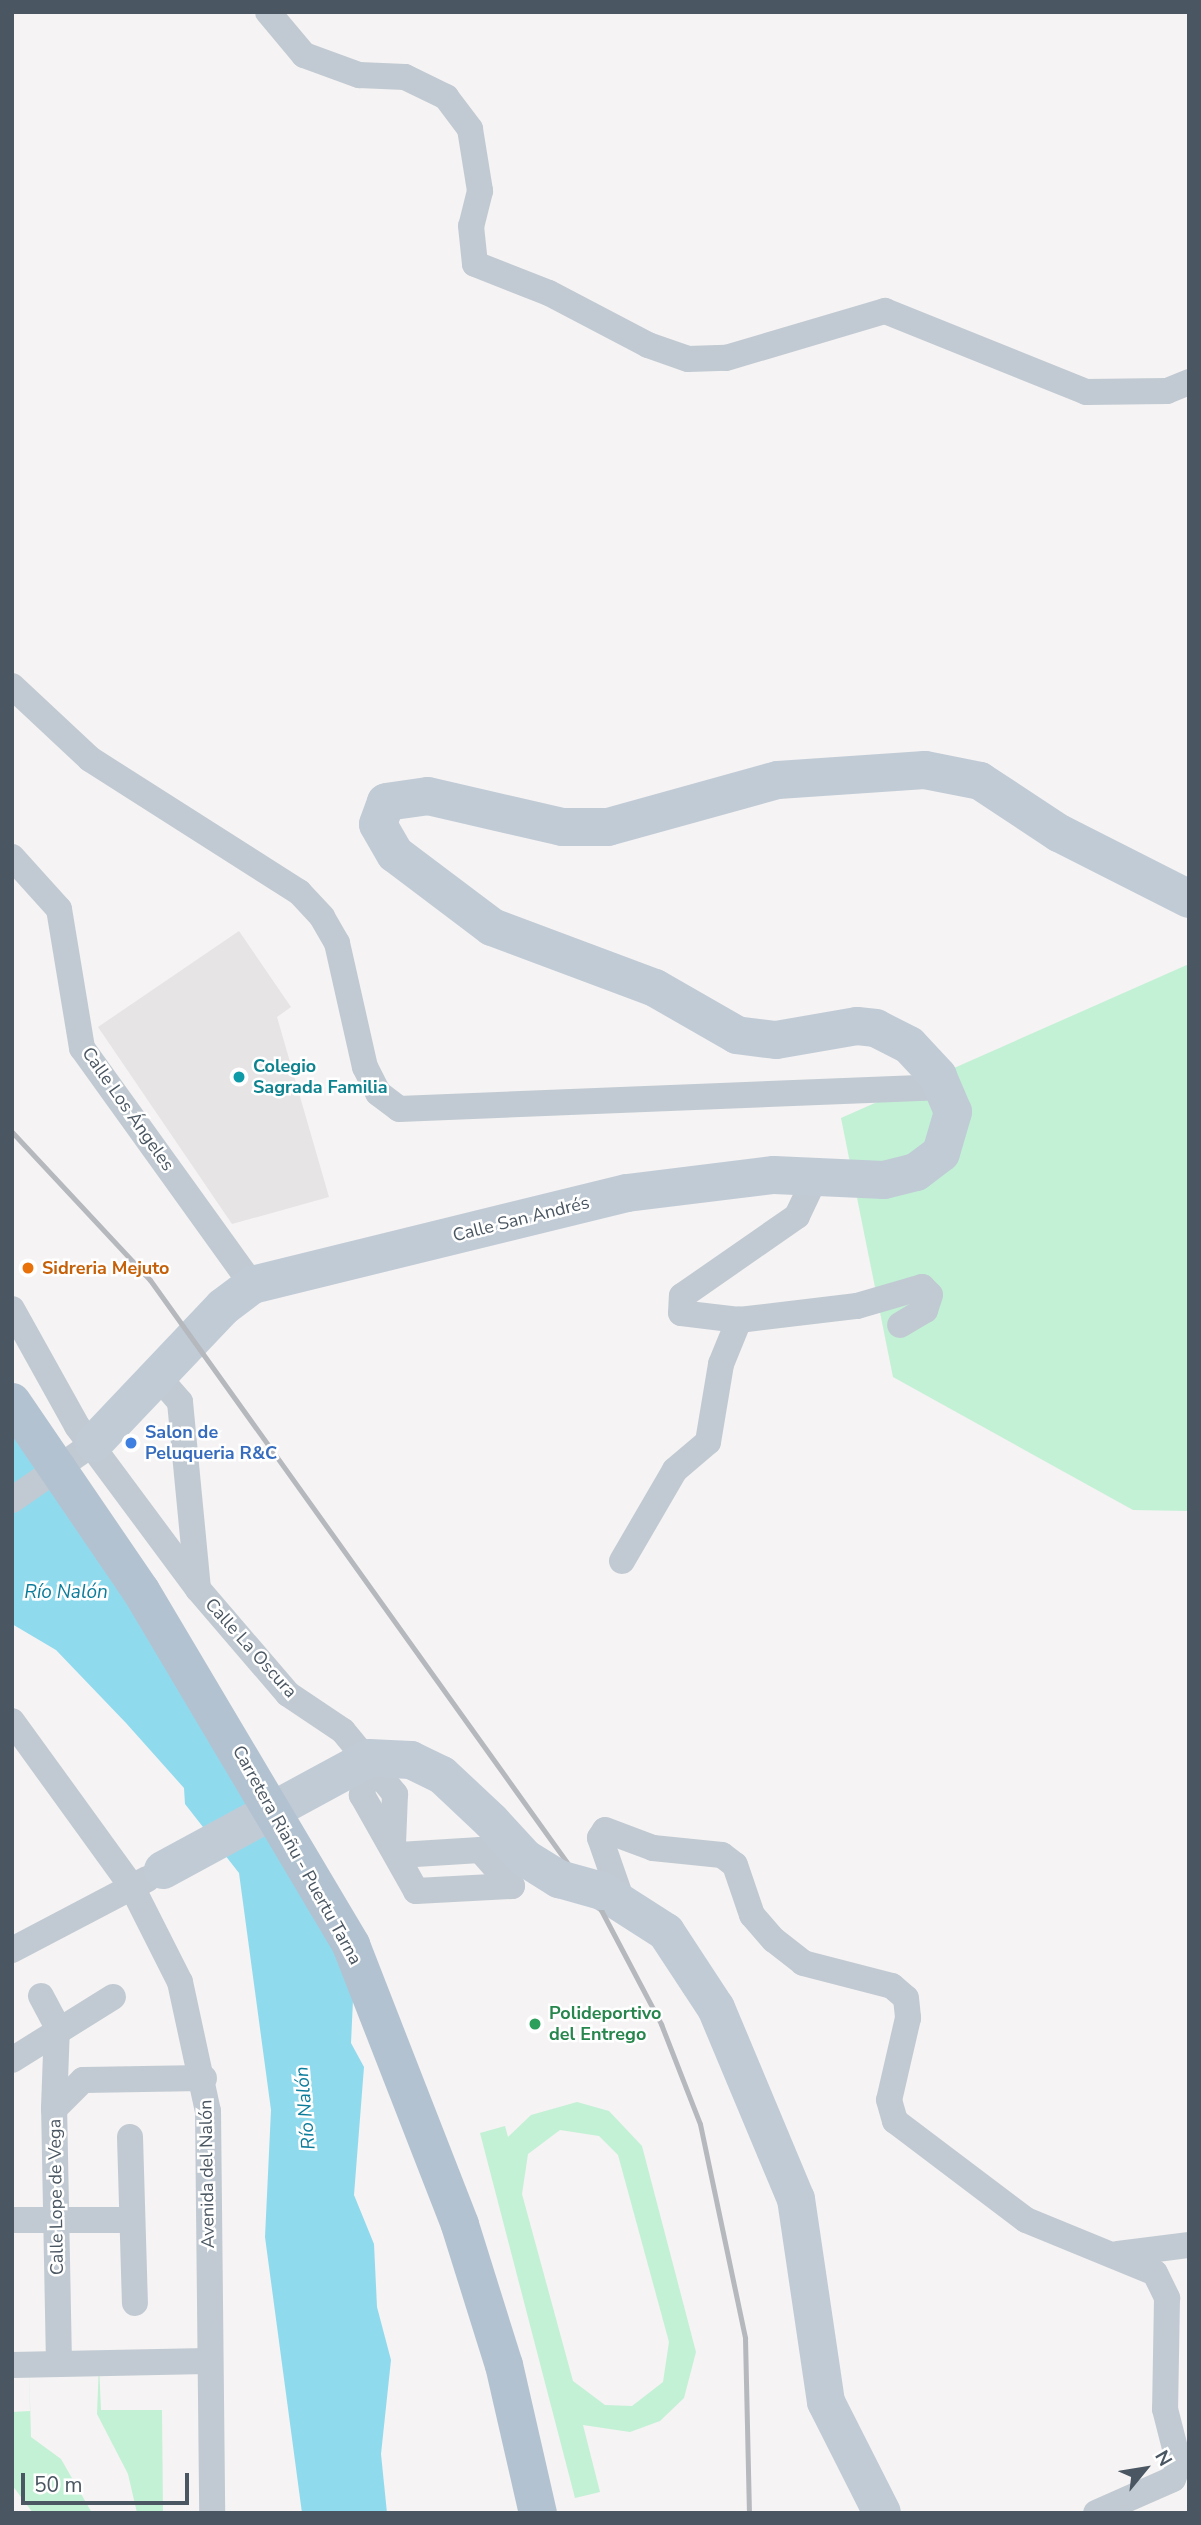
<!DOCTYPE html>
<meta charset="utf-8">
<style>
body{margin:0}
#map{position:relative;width:1201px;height:2525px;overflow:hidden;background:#f5f3f3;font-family:"Nunito Sans",sans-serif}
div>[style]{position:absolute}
.education>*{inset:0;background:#e6e4e5}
.green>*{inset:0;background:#c3f1d5}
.water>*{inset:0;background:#90daee}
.street>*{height:26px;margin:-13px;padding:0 13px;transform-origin:13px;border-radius:13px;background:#c1cad2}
.secondary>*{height:38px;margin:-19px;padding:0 19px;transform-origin:19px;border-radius:19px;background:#c1cbd6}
.primary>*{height:38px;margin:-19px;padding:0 19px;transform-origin:19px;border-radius:19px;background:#b3c2d1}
.rail>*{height:5px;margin:-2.5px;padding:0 2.5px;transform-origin:2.5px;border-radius:2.5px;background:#b5b8bd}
.secondary-bridge>*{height:38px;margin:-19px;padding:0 19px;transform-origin:19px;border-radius:19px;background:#c1cbd6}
.primary-bridge>*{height:38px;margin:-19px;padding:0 19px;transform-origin:19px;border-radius:19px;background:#b3c2d1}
.dots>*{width:19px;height:19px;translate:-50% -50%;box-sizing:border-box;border:4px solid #fff;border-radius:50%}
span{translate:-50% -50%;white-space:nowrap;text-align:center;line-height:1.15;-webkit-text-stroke:5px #fff;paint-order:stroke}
.culture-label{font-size:18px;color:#0d838f;font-weight:700}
.left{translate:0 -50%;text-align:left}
.street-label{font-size:18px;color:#4a5661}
.food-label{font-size:18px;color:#c56008;font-weight:700}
.shop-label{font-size:18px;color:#366cbe;font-weight:700}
.leisure-label{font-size:18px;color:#27864d;font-weight:700}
.water-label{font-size:19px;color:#0c7c9b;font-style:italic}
.frame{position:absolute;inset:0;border:14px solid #4a5661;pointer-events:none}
.north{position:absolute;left:1110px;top:2434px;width:70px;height:70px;-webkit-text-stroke:5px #fff;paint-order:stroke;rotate:60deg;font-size:19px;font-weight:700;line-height:28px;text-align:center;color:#4a5661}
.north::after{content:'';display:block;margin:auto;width:24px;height:32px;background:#4a5661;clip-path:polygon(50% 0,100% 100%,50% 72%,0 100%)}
.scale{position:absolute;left:21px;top:2473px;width:168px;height:32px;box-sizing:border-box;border:4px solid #4a5661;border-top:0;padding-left:9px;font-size:21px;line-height:24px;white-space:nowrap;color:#4a5661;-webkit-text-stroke:5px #fff;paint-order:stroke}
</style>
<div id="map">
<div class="education">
<div style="clip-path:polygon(239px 931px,291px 1007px,277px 1017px,329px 1197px,232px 1224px,98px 1027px)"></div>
</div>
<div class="green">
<div style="clip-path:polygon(1189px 964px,1189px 1511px,1133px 1510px,893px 1377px,841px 1118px)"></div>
<div style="clip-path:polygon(evenodd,577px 2102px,609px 2111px,642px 2146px,696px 2352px,684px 2398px,660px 2421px,630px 2432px,583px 2425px,600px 2492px,575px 2498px,480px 2133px,505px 2126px,508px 2137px,531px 2115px,577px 2102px,560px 2130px,599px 2136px,618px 2155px,669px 2342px,663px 2382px,632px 2406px,605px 2405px,573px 2381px,522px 2194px,528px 2154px,560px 2130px)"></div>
<div style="clip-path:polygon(99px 2364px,101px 2410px,162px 2410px,163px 2513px,137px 2513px,128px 2474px,97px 2414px)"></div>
<div style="clip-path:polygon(29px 2365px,31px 2437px,61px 2459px,92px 2513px,33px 2513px,12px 2485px,12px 2412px,30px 2411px)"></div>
</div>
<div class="water">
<div style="clip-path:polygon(12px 1422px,356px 1936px,351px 2043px,364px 2067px,354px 2195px,374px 2244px,377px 2307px,391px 2360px,381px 2454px,387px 2513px,302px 2513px,265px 2237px,271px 2110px,239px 1873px,185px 1804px,184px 1788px,126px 1723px,56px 1650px,12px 1624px)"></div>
</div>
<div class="street">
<div style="left:268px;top:12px;width:56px;rotate:50.1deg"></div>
<div style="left:304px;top:55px;width:59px;rotate:20deg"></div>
<div style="left:359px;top:75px;width:46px;rotate:2.5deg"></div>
<div style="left:405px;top:77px;width:46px;rotate:26deg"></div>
<div style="left:446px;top:97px;width:40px;rotate:53deg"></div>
<div style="left:470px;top:129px;width:63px;rotate:80.8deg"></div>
<div style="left:480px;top:191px;width:36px;rotate:104deg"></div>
<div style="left:471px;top:226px;width:38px;rotate:84deg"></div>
<div style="left:475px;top:264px;width:79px;rotate:21.4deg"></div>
<div style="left:549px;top:293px;width:112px;rotate:27.7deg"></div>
<div style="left:648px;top:345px;width:42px;rotate:19.3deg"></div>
<div style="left:688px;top:359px;width:38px;rotate:-2deg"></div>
<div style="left:726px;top:358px;width:166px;rotate:-16.5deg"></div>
<div style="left:885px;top:311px;width:217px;rotate:21.9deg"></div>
<div style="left:1086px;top:392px;width:81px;rotate:-0.7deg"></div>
<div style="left:1167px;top:391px;width:24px;rotate:-22deg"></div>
<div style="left:12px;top:686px;width:107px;rotate:43.1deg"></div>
<div style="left:90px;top:759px;width:248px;rotate:32.5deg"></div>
<div style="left:299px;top:892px;width:34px;rotate:47deg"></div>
<div style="left:322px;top:917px;width:30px;rotate:60deg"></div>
<div style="left:337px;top:943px;width:127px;rotate:77.3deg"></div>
<div style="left:365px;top:1067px;width:29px;rotate:63deg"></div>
<div style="left:378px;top:1093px;width:26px;rotate:37deg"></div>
<div style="left:399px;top:1109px;width:546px;rotate:-2.31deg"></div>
<div style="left:12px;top:857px;width:70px;rotate:47.9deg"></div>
<div style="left:59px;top:909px;width:141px;rotate:80.6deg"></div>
<div style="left:82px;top:1048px;width:292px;rotate:54.3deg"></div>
<div style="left:12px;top:1309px;width:134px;rotate:60.9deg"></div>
<div style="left:77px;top:1426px;width:203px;rotate:53.4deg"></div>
<div style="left:198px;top:1589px;width:138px;rotate:49.4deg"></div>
<div style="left:288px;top:1694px;width:66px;rotate:33.9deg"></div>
<div style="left:343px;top:1731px;width:82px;rotate:50.5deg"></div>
<div style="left:395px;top:1794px;width:49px;rotate:92.3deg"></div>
<div style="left:739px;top:1320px;width:119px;rotate:-6.8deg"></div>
<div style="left:857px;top:1306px;width:68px;rotate:-16.3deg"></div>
<div style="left:922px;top:1287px;width:11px;rotate:45deg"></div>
<div style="left:930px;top:1295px;width:16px;rotate:108deg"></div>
<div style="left:925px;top:1310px;width:29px;rotate:149deg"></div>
<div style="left:161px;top:1380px;width:29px;rotate:49deg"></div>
<div style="left:180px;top:1402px;width:188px;rotate:84.5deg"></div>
<div style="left:12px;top:1500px;width:100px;rotate:-34.8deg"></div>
<div style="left:622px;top:1561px;width:105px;rotate:-59.8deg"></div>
<div style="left:675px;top:1470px;width:43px;rotate:-40.3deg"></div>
<div style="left:708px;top:1442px;width:79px;rotate:-80.5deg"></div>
<div style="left:721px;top:1364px;width:48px;rotate:-67.8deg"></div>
<div style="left:739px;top:1320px;width:58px;rotate:-173.1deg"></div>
<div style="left:681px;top:1313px;width:17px;rotate:-87deg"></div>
<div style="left:682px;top:1296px;width:140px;rotate:-34.8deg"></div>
<div style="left:797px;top:1216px;width:44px;rotate:-64.6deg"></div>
<div style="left:12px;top:1721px;width:205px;rotate:54.1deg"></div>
<div style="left:132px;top:1887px;width:106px;rotate:63.2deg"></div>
<div style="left:180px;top:1982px;width:132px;rotate:77.8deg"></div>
<div style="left:208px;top:2111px;width:402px;rotate:89.4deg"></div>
<div style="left:369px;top:1758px;width:38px;rotate:101deg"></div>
<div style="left:362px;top:1795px;width:110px;rotate:60.6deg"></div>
<div style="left:416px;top:1891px;width:96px;rotate:-3deg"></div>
<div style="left:512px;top:1886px;width:48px;rotate:-131.6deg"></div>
<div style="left:480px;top:1850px;width:81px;rotate:176.5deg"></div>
<div style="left:622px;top:1901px;width:67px;rotate:-109.2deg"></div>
<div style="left:600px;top:1838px;width:9px;rotate:-58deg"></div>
<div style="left:605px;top:1830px;width:51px;rotate:20.6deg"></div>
<div style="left:653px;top:1848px;width:69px;rotate:5.8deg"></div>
<div style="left:722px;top:1855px;width:16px;rotate:38deg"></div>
<div style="left:735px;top:1865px;width:53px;rotate:71.2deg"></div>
<div style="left:752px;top:1915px;width:33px;rotate:49deg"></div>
<div style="left:774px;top:1940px;width:37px;rotate:38deg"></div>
<div style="left:803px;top:1963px;width:92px;rotate:14.5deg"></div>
<div style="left:892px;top:1986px;width:18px;rotate:41deg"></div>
<div style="left:906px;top:1998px;width:20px;rotate:84deg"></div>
<div style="left:908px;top:2018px;width:84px;rotate:103deg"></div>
<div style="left:889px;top:2100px;width:22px;rotate:74deg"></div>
<div style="left:895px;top:2121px;width:164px;rotate:37.1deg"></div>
<div style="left:1026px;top:2220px;width:139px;rotate:22.3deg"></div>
<div style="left:1155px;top:2273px;width:28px;rotate:64deg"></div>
<div style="left:1167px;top:2298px;width:111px;rotate:91deg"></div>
<div style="left:1165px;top:2409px;width:57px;rotate:75.7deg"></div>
<div style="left:1179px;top:2464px;width:16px;rotate:112deg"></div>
<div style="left:1173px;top:2479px;width:84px;rotate:156.2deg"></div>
<div style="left:12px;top:1950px;width:153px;rotate:-27.7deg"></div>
<div style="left:41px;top:1996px;width:34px;rotate:62deg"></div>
<div style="left:57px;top:2026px;width:83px;rotate:92.1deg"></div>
<div style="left:12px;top:2060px;width:119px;rotate:-32deg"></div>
<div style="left:130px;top:2137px;width:166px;rotate:88.3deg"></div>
<div style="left:12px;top:2220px;width:120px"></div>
<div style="left:1118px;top:2254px;width:72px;rotate:-7.2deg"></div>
<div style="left:59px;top:2364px;width:255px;rotate:-91.1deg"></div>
<div style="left:54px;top:2109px;width:41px;rotate:-45deg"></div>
<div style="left:83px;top:2080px;width:121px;rotate:-0.9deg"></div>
<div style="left:12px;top:2365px;width:195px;rotate:-1.2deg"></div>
</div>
<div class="secondary">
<div style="left:94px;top:1443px;width:187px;rotate:-46.5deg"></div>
<div style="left:223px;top:1307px;width:36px;rotate:-37deg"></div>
<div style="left:252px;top:1285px;width:386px;rotate:-13.8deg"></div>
<div style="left:627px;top:1193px;width:148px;rotate:-7deg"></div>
<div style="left:774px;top:1175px;width:110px;rotate:2.6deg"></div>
<div style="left:884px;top:1180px;width:33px;rotate:-14deg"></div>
<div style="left:916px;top:1172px;width:31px;rotate:-37deg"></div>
<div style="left:941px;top:1153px;width:43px;rotate:-73.7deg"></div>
<div style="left:953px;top:1112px;width:39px;rotate:-113deg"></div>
<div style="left:938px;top:1076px;width:42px;rotate:-133.1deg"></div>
<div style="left:909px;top:1045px;width:37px;rotate:-153deg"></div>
<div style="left:876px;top:1028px;width:19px;rotate:-174deg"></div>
<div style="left:857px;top:1026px;width:82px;rotate:170.2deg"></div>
<div style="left:776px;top:1040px;width:39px;rotate:-173deg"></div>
<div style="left:737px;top:1035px;width:95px;rotate:-150.2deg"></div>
<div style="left:655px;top:988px;width:174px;rotate:-159.5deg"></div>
<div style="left:492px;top:927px;width:121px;rotate:-143deg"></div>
<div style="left:395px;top:854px;width:34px;rotate:-120deg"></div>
<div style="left:378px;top:824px;width:23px;rotate:-70deg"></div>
<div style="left:386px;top:802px;width:42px;rotate:-8.1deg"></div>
<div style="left:428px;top:796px;width:138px;rotate:13deg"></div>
<div style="left:562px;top:827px;width:46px"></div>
<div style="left:608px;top:827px;width:176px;rotate:-15.5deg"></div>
<div style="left:778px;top:780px;width:147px;rotate:-3.9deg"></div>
<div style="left:925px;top:770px;width:56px;rotate:11.3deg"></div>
<div style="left:980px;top:781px;width:95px;rotate:33.4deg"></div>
<div style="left:1059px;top:833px;width:146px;rotate:26.9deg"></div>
<div style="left:163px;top:1870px;width:234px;rotate:-28.5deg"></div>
<div style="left:369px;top:1758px;width:42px;rotate:2.7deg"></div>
<div style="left:411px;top:1760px;width:34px;rotate:26deg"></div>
<div style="left:442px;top:1775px;width:67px;rotate:43.2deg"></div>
<div style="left:602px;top:1891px;width:76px;rotate:32.6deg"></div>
<div style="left:666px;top:1932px;width:91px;rotate:56.7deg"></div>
<div style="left:716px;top:2008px;width:207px;rotate:67.3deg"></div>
<div style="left:796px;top:2199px;width:205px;rotate:81.6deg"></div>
<div style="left:826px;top:2402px;width:124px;rotate:63.2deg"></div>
</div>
<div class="primary">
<div style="left:460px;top:2225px;width:147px;rotate:72.6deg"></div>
<div style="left:504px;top:2365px;width:152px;rotate:77.1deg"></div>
</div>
<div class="rail">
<div style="left:12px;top:1132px;width:202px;rotate:47deg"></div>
<div style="left:150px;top:1280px;width:775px;rotate:54.4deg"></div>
<div style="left:601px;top:1910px;width:129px;rotate:62.2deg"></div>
<div style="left:661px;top:2024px;width:107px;rotate:68.7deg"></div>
<div style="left:700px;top:2124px;width:219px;rotate:78.1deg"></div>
<div style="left:745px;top:2338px;width:175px;rotate:88.7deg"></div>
</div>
<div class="secondary-bridge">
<div style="left:491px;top:1821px;width:50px;rotate:47.4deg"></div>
<div style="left:525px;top:1858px;width:40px;rotate:32deg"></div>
<div style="left:559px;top:1879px;width:45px;rotate:15.6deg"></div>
</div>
<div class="primary-bridge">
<div style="left:12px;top:1402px;width:229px;rotate:55.7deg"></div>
<div style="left:141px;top:1591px;width:412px;rotate:59.3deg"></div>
<div style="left:351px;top:1945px;width:300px;rotate:68.7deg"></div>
</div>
<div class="dots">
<div style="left:239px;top:1077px;background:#0f9aa8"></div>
<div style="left:28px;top:1268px;background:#e8710a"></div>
<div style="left:131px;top:1443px;background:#3f7fe0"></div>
<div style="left:535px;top:2024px;background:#2e9e5b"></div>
</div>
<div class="culture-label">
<span class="left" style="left:253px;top:1077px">Colegio<br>Sagrada Familia</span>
</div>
<div class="street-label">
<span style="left:128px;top:1109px;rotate:55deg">Calle Los Ángeles</span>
<span style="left:521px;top:1219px;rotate:-14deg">Calle San Andrés</span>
<span style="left:251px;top:1648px;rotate:48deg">Calle La Oscura</span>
<span style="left:297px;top:1855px;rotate:61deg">Carretera Riañu - Puertu Tarna</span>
<span style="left:207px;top:2174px;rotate:-91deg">Avenida del Nalón</span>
<span style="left:56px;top:2197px;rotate:-91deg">Calle Lope de Vega</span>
</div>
<div class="food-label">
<span class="left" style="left:42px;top:1268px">Sidreria Mejuto</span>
</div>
<div class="shop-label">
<span class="left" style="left:145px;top:1443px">Salon de<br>Peluqueria R&amp;C</span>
</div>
<div class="leisure-label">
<span class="left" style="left:549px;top:2024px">Polideportivo<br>del Entrego</span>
</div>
<div class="water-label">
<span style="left:66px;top:1593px">Río Nalón</span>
<span style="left:306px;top:2108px;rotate:-95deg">Río Nalón</span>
</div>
<div class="frame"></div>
<div class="north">N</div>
<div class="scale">50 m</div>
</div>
